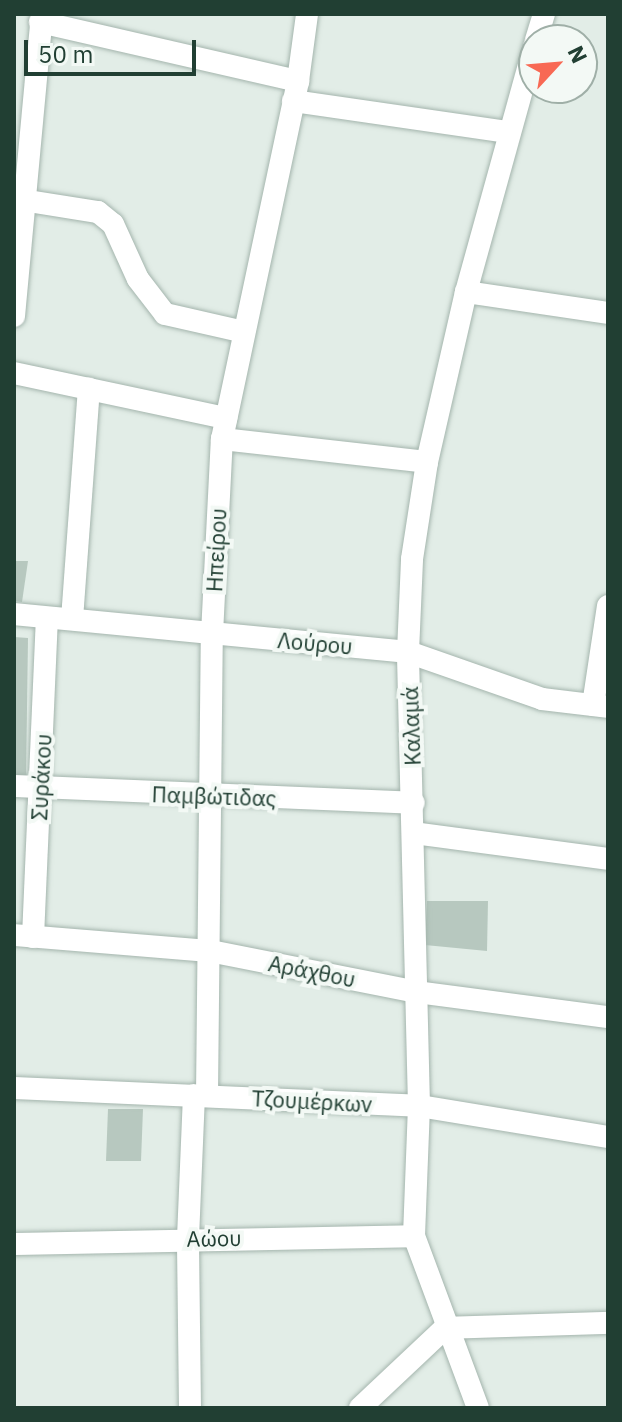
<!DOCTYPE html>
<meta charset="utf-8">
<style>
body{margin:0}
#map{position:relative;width:622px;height:1422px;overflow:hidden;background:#e2ede7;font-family:"IBM Plex Sans",sans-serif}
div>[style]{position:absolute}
.building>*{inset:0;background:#b7c8bf}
.roads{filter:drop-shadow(0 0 2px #a4b5ad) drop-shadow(0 0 2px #a4b5ad)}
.street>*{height:22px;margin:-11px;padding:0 11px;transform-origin:11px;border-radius:11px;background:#fff}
span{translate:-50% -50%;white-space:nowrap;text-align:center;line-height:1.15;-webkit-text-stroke:8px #f3f9f5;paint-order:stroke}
.street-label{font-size:22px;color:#213f33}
.frame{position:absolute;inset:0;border:16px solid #213f33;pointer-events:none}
.north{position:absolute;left:518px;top:24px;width:80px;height:80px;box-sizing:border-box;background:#f3f9f5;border:2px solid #9fafa7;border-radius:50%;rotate:64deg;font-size:22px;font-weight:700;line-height:32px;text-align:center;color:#213f33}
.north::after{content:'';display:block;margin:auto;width:28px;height:36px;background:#f86954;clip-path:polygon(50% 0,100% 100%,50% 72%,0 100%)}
.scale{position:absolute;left:24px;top:40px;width:172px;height:36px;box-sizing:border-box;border:4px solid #213f33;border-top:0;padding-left:10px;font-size:24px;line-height:28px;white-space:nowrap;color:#213f33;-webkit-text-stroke:6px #f3f9f5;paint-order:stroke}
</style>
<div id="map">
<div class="building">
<div style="clip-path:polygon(14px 561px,28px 561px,22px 602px,14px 601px)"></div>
<div style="clip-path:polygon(14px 637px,28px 638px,26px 779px,14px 778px)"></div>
<div style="clip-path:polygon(427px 901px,488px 901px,487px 951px,425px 945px)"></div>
<div style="clip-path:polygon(108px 1109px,143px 1109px,141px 1161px,106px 1161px)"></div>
</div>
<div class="roads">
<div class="street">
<div style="left:40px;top:22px;width:265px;rotate:12.9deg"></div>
<div style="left:536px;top:40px;width:27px;rotate:-73deg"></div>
<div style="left:293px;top:101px;width:217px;rotate:8.2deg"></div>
<div style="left:22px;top:200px;width:77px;rotate:9deg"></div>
<div style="left:98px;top:212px;width:19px;rotate:39deg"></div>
<div style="left:113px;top:224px;width:60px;rotate:65.6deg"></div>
<div style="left:138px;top:279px;width:44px;rotate:52.4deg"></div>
<div style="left:165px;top:314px;width:81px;rotate:12.8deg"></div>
<div style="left:466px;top:292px;width:144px;rotate:8.4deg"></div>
<div style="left:14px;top:316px;width:303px;rotate:-84.7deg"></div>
<div style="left:14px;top:373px;width:217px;rotate:12deg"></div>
<div style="left:222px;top:439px;width:206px;rotate:6.4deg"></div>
<div style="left:14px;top:614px;width:396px;rotate:5.5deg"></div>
<div style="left:408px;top:652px;width:142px;rotate:19.3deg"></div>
<div style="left:542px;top:699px;width:66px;rotate:6.9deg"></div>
<div style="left:72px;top:619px;width:231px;rotate:-85.8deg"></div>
<div style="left:593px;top:705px;width:100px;rotate:-81.4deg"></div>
<div style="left:14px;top:786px;width:400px;rotate:2.4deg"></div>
<div style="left:414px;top:833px;width:196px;rotate:7.6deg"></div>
<div style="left:14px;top:935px;width:197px;rotate:4.7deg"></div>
<div style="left:210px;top:951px;width:211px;rotate:11.2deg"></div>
<div style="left:417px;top:992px;width:193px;rotate:7.5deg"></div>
<div style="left:33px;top:937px;width:319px;rotate:-87.5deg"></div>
<div style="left:14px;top:1088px;width:405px;rotate:2.5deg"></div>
<div style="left:419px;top:1106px;width:192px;rotate:9.3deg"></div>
<div style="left:207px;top:1095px;width:461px;rotate:-89.4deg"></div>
<div style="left:212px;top:634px;width:195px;rotate:-87.1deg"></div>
<div style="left:222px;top:439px;width:366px;rotate:-78deg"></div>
<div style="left:298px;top:81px;width:68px;rotate:-82.3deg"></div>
<div style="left:14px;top:1244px;width:400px;rotate:-1.1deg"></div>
<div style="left:190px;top:1408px;width:170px;rotate:-90.7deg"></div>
<div style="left:188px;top:1238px;width:143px;rotate:-87.6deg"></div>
<div style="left:360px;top:1408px;width:117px;rotate:-43.3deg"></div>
<div style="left:445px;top:1328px;width:163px;rotate:-1.8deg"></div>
<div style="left:478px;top:1408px;width:184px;rotate:-110.4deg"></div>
<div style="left:414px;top:1236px;width:130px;rotate:-87.8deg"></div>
<div style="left:419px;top:1106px;width:454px;rotate:-91.4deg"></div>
<div style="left:408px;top:652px;width:93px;rotate:-87.5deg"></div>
<div style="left:412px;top:559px;width:98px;rotate:-81.2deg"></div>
<div style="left:427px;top:462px;width:174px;rotate:-77.1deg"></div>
<div style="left:466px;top:292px;width:254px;rotate:-74.5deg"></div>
</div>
</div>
<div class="street-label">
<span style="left:216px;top:550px;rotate:-87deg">Ηπείρου</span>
<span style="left:315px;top:643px;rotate:5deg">Λούρου</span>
<span style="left:411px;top:726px;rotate:-92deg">Καλαμά</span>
<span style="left:41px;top:777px;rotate:-87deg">Συράκου</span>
<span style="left:214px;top:796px;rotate:2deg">Παμβώτιδας</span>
<span style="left:312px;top:971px;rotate:11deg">Αράχθου</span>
<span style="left:312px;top:1101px;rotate:3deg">Τζουμέρκων</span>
<span style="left:214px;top:1238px;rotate:-1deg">Αώου</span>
</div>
<div class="frame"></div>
<div class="north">N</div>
<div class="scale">50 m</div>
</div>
